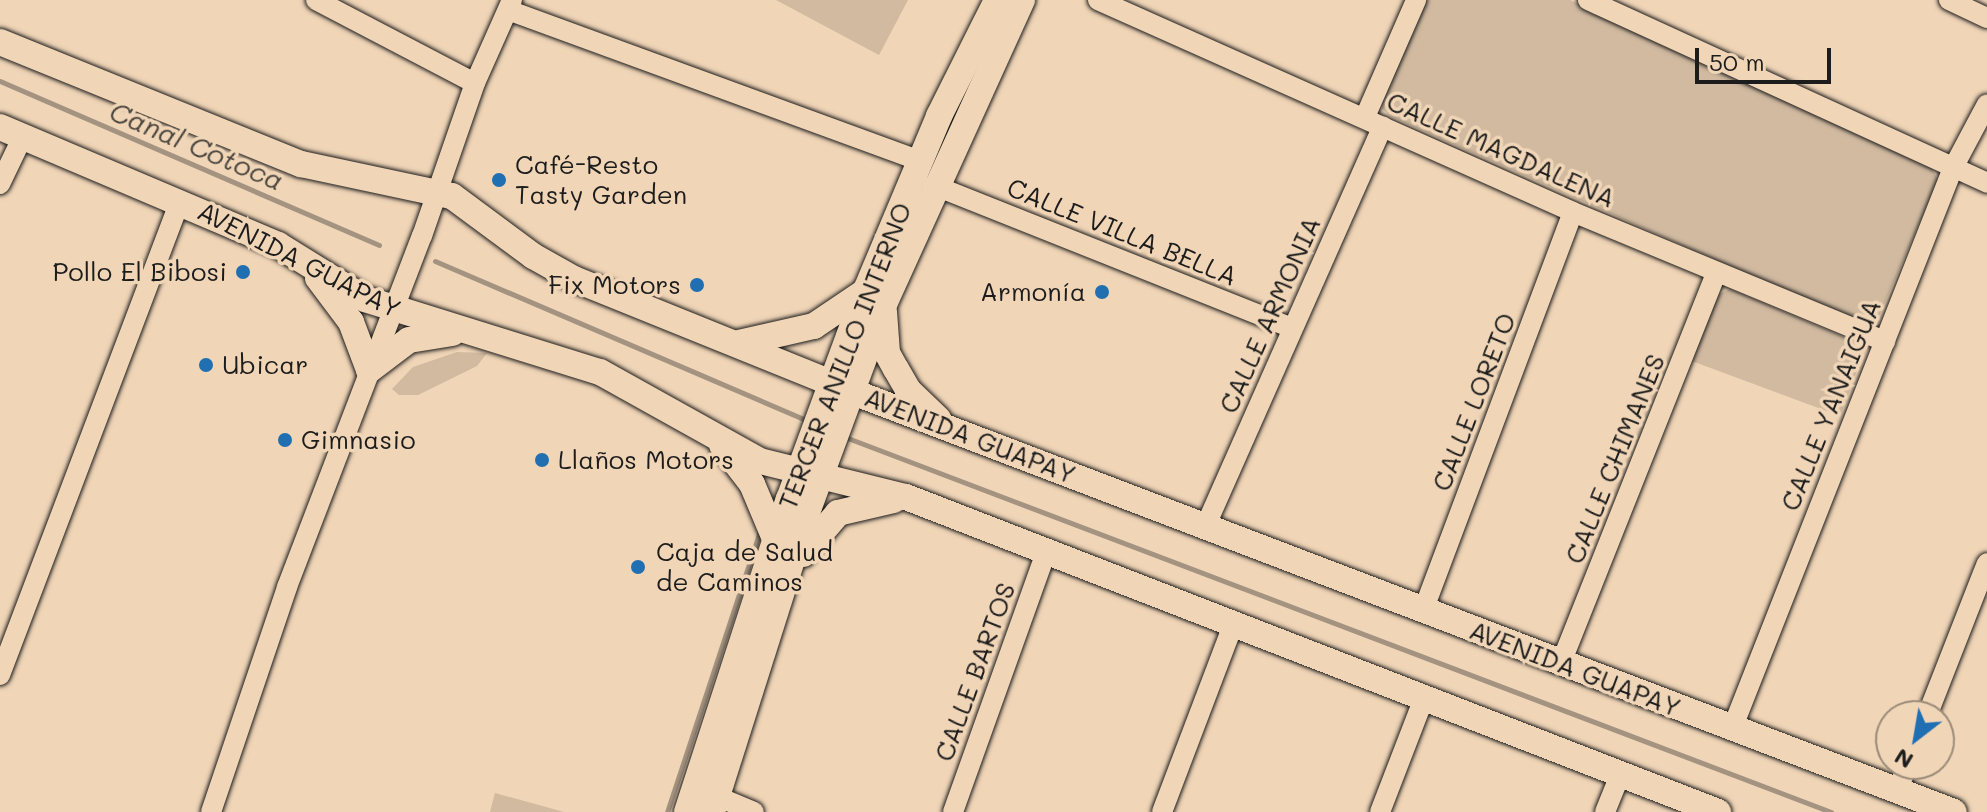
<!DOCTYPE html>
<meta charset="utf-8">
<style>
body{margin:0}
#map{position:relative;width:1987px;height:812px;overflow:hidden;background:#f0d5b7;font-family:Mali,sans-serif}
div>[style]{position:absolute}
.green>*{inset:0;background:#d1baa0}
.stream>*{height:5px;margin:-2.5px;padding:0 2.5px;transform-origin:2.5px;border-radius:2.5px;background:#a49380}
.roads{filter:drop-shadow(0 0 2px #1c1c1c) drop-shadow(0 0 2px #1c1c1c)}
.minor>*{height:20px;margin:-10px;padding:0 10px;transform-origin:10px;border-radius:10px;background:#f0d5b7}
.major>*{height:26px;margin:-13px;padding:0 13px;transform-origin:13px;border-radius:13px;background:#f0d5b7}
.dots>*{width:22px;height:22px;translate:-50% -50%;box-sizing:border-box;border:4px solid #f0d5b7;border-radius:50%}
span{translate:-50% -50%;white-space:nowrap;text-align:center;line-height:1.15;-webkit-text-stroke:7px #f0d5b7;paint-order:stroke}
.street-label{font-size:26px;color:#1c1c1c}
.poi-label{font-size:26px;color:#1c1c1c}
.left{translate:0 -50%;text-align:left}
.right{translate:-100% -50%;text-align:right}
.water-label{font-size:28px;color:#4c463f;font-style:italic}
.north{position:absolute;left:1875px;top:700px;width:80px;height:80px;box-sizing:border-box;background:#f0d5b7;border:2px solid #9b8b79;border-radius:50%;rotate:211deg;font-size:22px;font-weight:700;line-height:32px;text-align:center;color:#1c1c1c}
.north::after{content:'';display:block;margin:auto;width:28px;height:36px;background:#1f6fb2;clip-path:polygon(50% 0,100% 100%,50% 72%,0 100%)}
.scale{position:absolute;left:1695px;top:48px;width:136px;height:36px;box-sizing:border-box;border:4px solid #1c1c1c;border-top:0;padding-left:10px;font-size:24px;line-height:28px;white-space:nowrap;color:#1c1c1c;-webkit-text-stroke:6px #f0d5b7;paint-order:stroke}
</style>
<div id="map">
<div class="green">
<div style="clip-path:polygon(776px 0,908px 0,879px 55px)"></div>
<div style="clip-path:polygon(1424px 0,1570px 0,1928px 162px,1938px 180px,1877px 321px,1861px 324px,1392px 117px,1382px 109px,1382px 99px)"></div>
<div style="clip-path:polygon(1730px 289px,1858px 343px,1862px 357px,1840px 416px,1689px 360px,1717px 295px)"></div>
<div style="clip-path:polygon(457px 352px,487px 353px,477px 366px,418px 395px,399px 395px,392px 389px,413px 367px)"></div>
<div style="clip-path:polygon(495px 793px,564px 812px,490px 812px)"></div>
</div>
<div class="stream">
<div style="left:0;top:81px;width:413px;rotate:23.4deg"></div>
<div style="left:435px;top:261px;width:408px;rotate:23.2deg"></div>
<div style="left:845px;top:437px;width:1055px;rotate:20.82deg"></div>
<div style="left:667px;top:812px;width:297px;rotate:-71.7deg"></div>
</div>
<div class="roads">
<div class="minor">
<div style="left:316px;top:0;width:179px;rotate:27.6deg"></div>
<div style="left:1098px;top:0;width:520px;rotate:24.05deg"></div>
<div style="left:1573px;top:212px;width:338px;rotate:22.5deg"></div>
<div style="left:1588px;top:0;width:439px;rotate:24.6deg"></div>
<div style="left:1949px;top:0;width:42px;rotate:25.3deg"></div>
<div style="left:508px;top:10px;width:439px;rotate:20.1deg"></div>
<div style="left:1365px;top:117px;width:128px;rotate:-66.4deg"></div>
<div style="left:0;top:184px;width:53px;rotate:-64.4deg"></div>
<div style="left:933px;top:185px;width:386px;rotate:21.7deg"></div>
<div style="left:1206px;top:525px;width:436px;rotate:-66.1deg"></div>
<div style="left:1423px;top:611px;width:426px;rotate:-69.4deg"></div>
<div style="left:1561px;top:663px;width:420px;rotate:-68.3deg"></div>
<div style="left:0;top:675px;width:507px;rotate:-69.21deg"></div>
<div style="left:1927px;top:716px;width:164px;rotate:-68.6deg"></div>
<div style="left:1732px;top:729px;width:603px;rotate:-68.5deg"></div>
<div style="left:1953px;top:168px;width:72px;rotate:-62deg"></div>
<div style="left:1897px;top:792px;width:30px;rotate:-69deg"></div>
<div style="left:716px;top:796px;width:41px;rotate:22.8deg"></div>
<div style="left:211px;top:812px;width:237px;rotate:-71.3deg"></div>
<div style="left:287px;top:587px;width:376px;rotate:-69deg"></div>
<div style="left:422px;top:236px;width:162px;rotate:-70.9deg"></div>
<div style="left:475px;top:83px;width:91px;rotate:-66deg"></div>
<div style="left:953px;top:812px;width:279px;rotate:-70.3deg"></div>
<div style="left:1162px;top:812px;width:203px;rotate:-69.2deg"></div>
<div style="left:1380px;top:812px;width:122px;rotate:-68.9deg"></div>
<div style="left:1605px;top:812px;width:40px;rotate:-68deg"></div>
</div>
<div class="major">
<div style="left:0;top:42px;width:325px;rotate:22.1deg"></div>
<div style="left:301px;top:164px;width:154px;rotate:12deg"></div>
<div style="left:452px;top:196px;width:101px;rotate:36.5deg"></div>
<div style="left:533px;top:256px;width:47px;rotate:29.3deg"></div>
<div style="left:574px;top:279px;width:315px;rotate:22deg"></div>
<div style="left:866px;top:397px;width:1164px;rotate:20.88deg"></div>
<div style="left:0;top:127px;width:302px;rotate:23deg"></div>
<div style="left:278px;top:245px;width:102px;rotate:31.8deg"></div>
<div style="left:365px;top:299px;width:246px;rotate:17.3deg"></div>
<div style="left:600px;top:372px;width:183px;rotate:29.1deg"></div>
<div style="left:760px;top:461px;width:150px;rotate:13.9deg"></div>
<div style="left:906px;top:497px;width:871px;rotate:21.2deg"></div>
<div style="left:318px;top:278px;width:55px;rotate:53.1deg"></div>
<div style="left:351px;top:322px;width:51px;rotate:69.4deg"></div>
<div style="left:369px;top:370px;width:50px;rotate:-36.9deg"></div>
<div style="left:409px;top:340px;width:44px;rotate:-9.2deg"></div>
<div style="left:884px;top:312px;width:41px;rotate:85.8deg"></div>
<div style="left:887px;top:353px;width:18px;rotate:61deg"></div>
<div style="left:896px;top:369px;width:24px;rotate:60deg"></div>
<div style="left:908px;top:390px;width:42px;rotate:44deg"></div>
<div style="left:739px;top:343px;width:77px;rotate:-12.8deg"></div>
<div style="left:814px;top:326px;width:59px;rotate:-34deg"></div>
<div style="left:722px;top:445px;width:49px;rotate:52.4deg"></div>
<div style="left:752px;top:484px;width:62px;rotate:67.2deg"></div>
<div style="left:803px;top:554px;width:54px;rotate:-49.5deg"></div>
<div style="left:838px;top:513px;width:57px;rotate:-13.1deg"></div>
<div style="left:687px;top:812px;width:329px;rotate:-72deg"></div>
<div style="left:789px;top:499px;width:223px;rotate:-69.8deg"></div>
<div style="left:866px;top:290px;width:189px;rotate:-67.2deg"></div>
<div style="left:939px;top:116px;width:130px;rotate:-63.4deg"></div>
<div style="left:712px;top:812px;width:320px;rotate:-72.4deg"></div>
<div style="left:809px;top:507px;width:219px;rotate:-69.7deg"></div>
<div style="left:885px;top:302px;width:332px;rotate:-65.6deg"></div>
</div>
</div>
<div class="dots">
<div style="left:499px;top:180px;background:#1f6fb2"></div>
<div style="left:243px;top:272px;background:#1f6fb2"></div>
<div style="left:697px;top:285px;background:#1f6fb2"></div>
<div style="left:1102px;top:292px;background:#1f6fb2"></div>
<div style="left:206px;top:365px;background:#1f6fb2"></div>
<div style="left:285px;top:440px;background:#1f6fb2"></div>
<div style="left:542px;top:460px;background:#1f6fb2"></div>
<div style="left:638px;top:567px;background:#1f6fb2"></div>
</div>
<div class="street-label">
<span style="left:1501px;top:150px;rotate:24deg">CALLE MAGDALENA</span>
<span style="left:1122px;top:232px;rotate:22deg">CALLE VILLA BELLA</span>
<span style="left:299px;top:260px;rotate:27deg">AVENIDA GUAPAY</span>
<span style="left:1270px;top:315px;rotate:-66deg">CALLE ARMONIA</span>
<span style="left:845px;top:356px;rotate:-69deg">TERCER ANILLO INTERNO</span>
<span style="left:1474px;top:402px;rotate:-69deg">CALLE LORETO</span>
<span style="left:1831px;top:405px;rotate:-68deg">CALLE YANAIGUA</span>
<span style="left:970px;top:436px;rotate:21deg">AVENIDA GUAPAY</span>
<span style="left:1615px;top:459px;rotate:-68deg">CALLE CHIMANES</span>
<span style="left:1575px;top:669px;rotate:21deg">AVENIDA GUAPAY</span>
<span style="left:975px;top:672px;rotate:-70deg">CALLE BARTOS</span>
</div>
<div class="poi-label">
<span class="left" style="left:515px;top:180px">Café-Resto<br>Tasty Garden</span>
<span class="right" style="left:227px;top:272px">Pollo El Bibosi</span>
<span class="right" style="left:681px;top:285px">Fix Motors</span>
<span class="right" style="left:1086px;top:292px">Armonía</span>
<span class="left" style="left:222px;top:365px">Ubicar</span>
<span class="left" style="left:301px;top:440px">Gimnasio</span>
<span class="left" style="left:558px;top:460px">Llaños Motors</span>
<span class="left" style="left:656px;top:567px">Caja de Salud<br>de Caminos</span>
</div>
<div class="water-label">
<span style="left:197px;top:145px;rotate:23deg">Canal Cotoca</span>
</div>
<div class="north">N</div>
<div class="scale">50 m</div>
</div>
